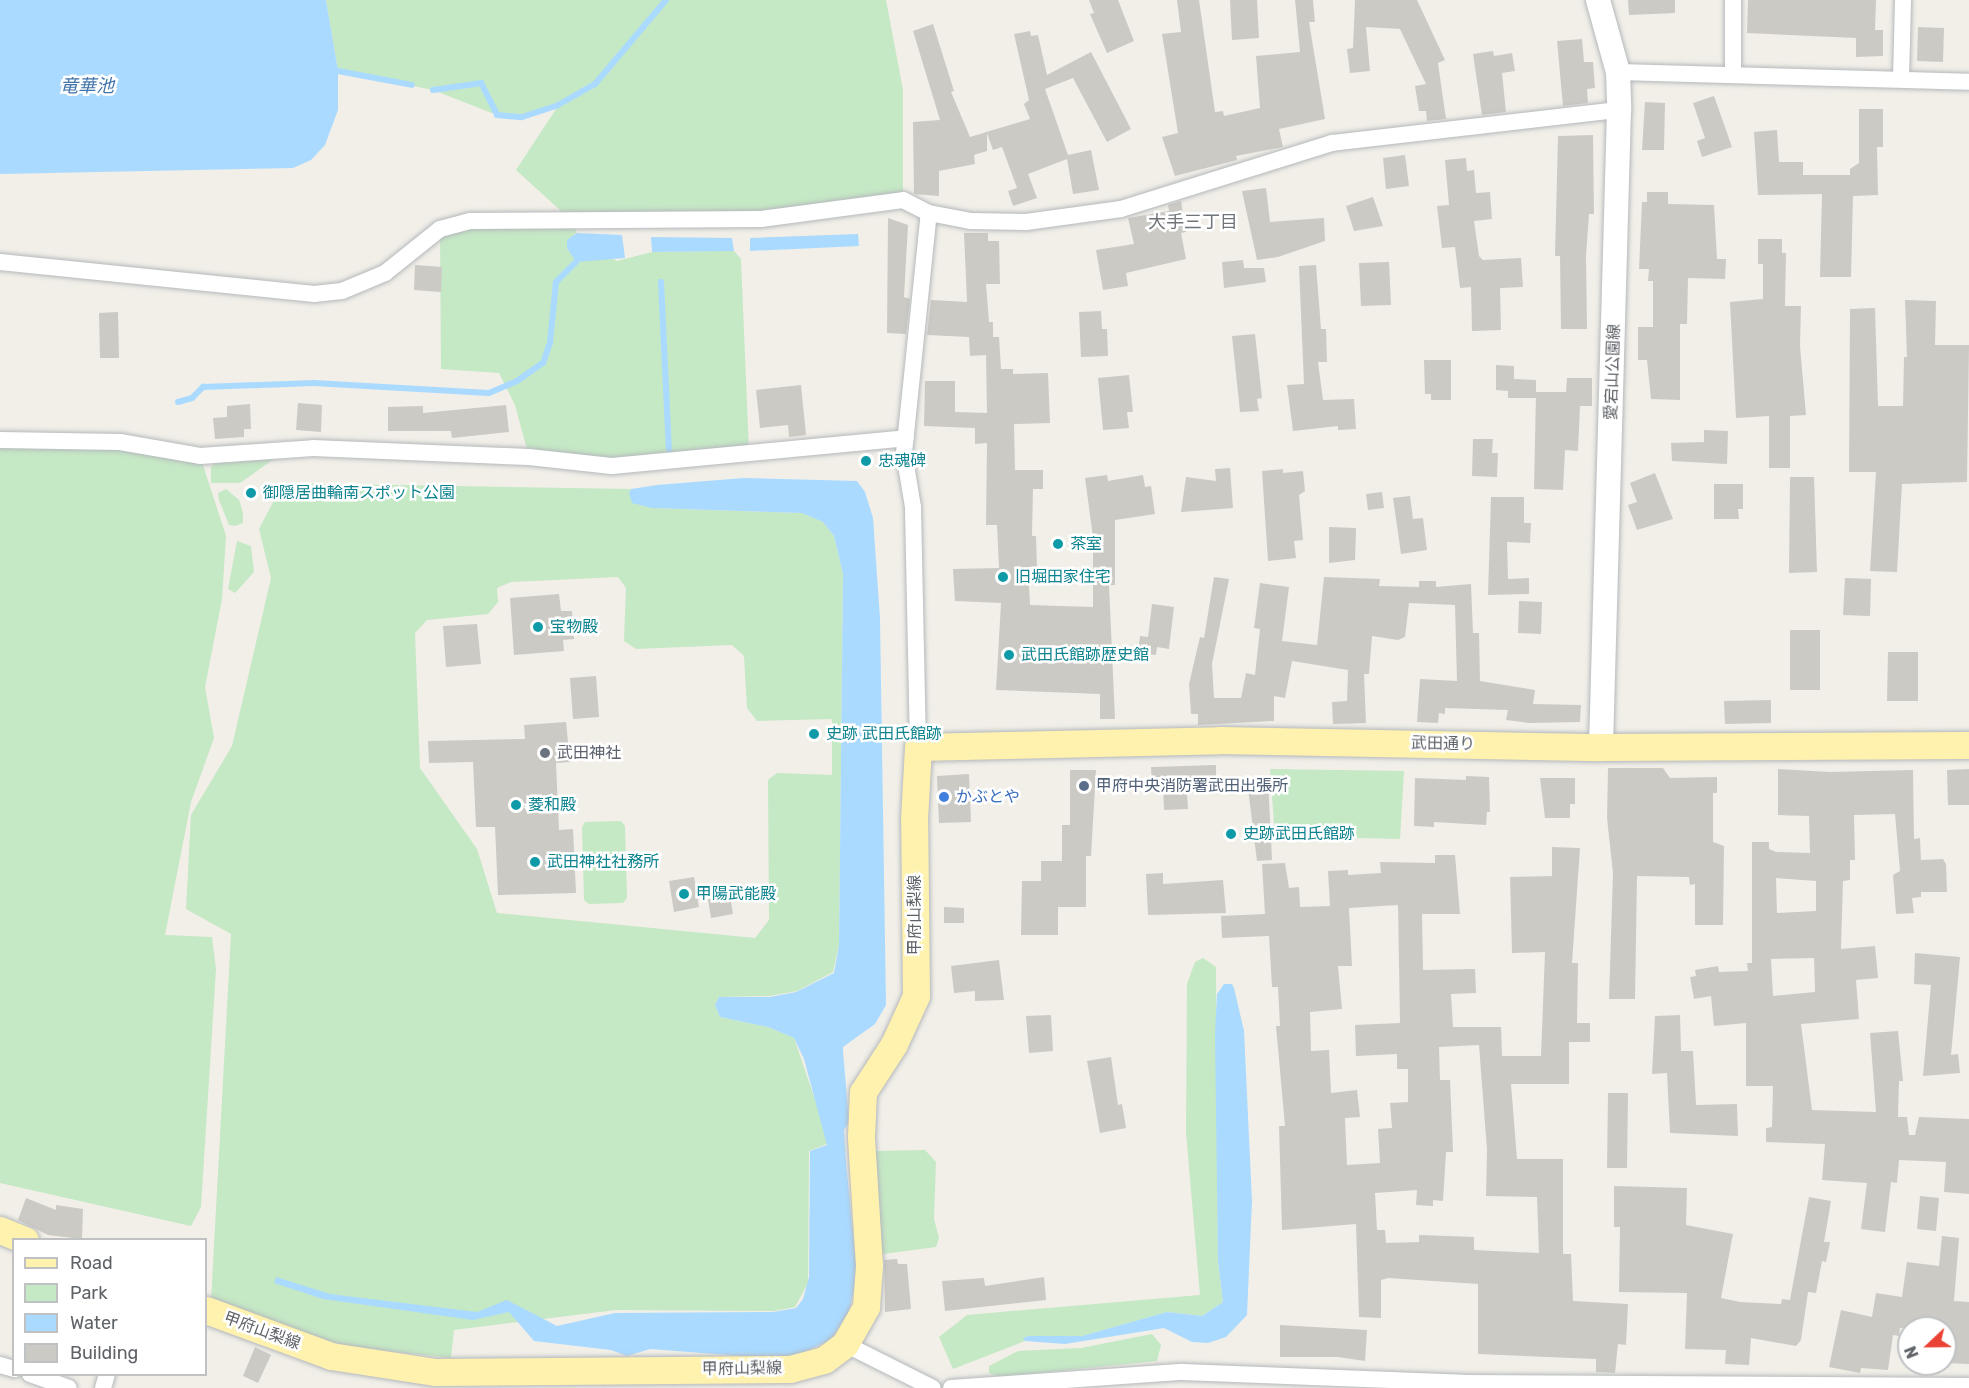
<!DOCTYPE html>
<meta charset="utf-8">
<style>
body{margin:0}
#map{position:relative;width:1969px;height:1388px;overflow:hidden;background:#f1efe8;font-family:Rubik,"Noto Sans JP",sans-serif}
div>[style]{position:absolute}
.green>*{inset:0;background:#c5e8c5}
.water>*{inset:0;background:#aadaff}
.stream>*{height:6px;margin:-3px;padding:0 3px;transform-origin:3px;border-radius:3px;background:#aadaff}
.building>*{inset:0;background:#cccac5}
.roads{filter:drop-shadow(0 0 2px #b5b8bc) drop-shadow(0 0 2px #b5b8bc)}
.street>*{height:16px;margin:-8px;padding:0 8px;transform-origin:8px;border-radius:8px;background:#fff}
.secondary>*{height:24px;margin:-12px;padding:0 12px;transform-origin:12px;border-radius:12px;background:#fff}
.primary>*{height:27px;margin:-13.5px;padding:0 13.5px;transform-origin:13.5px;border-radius:13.5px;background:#fff2af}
.dots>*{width:16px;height:16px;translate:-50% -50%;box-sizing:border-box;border:3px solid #fff;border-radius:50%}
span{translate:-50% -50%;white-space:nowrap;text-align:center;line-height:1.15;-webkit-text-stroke:5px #fff;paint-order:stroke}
.street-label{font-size:16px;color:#5f6368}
.culture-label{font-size:16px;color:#0d838f}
.left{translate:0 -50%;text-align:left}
.worship-label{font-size:16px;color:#5b616d}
.service-label{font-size:16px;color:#4e5e75}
.shop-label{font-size:16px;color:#366cbe}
.water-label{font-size:18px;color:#4174aa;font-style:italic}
.neighbourhood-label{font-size:18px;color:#70757a}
.legend{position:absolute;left:12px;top:1238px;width:195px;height:138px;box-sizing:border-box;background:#fff;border:2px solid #bfc1c3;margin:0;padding:8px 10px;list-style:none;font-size:18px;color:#5f6368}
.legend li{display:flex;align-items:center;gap:12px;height:30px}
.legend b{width:30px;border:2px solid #bfc1c3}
.north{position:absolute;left:1897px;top:1316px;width:60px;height:60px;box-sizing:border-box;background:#fff;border:2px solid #bfc1c3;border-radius:50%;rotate:248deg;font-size:16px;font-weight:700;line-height:24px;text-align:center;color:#5f6368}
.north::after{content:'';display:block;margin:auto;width:21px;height:27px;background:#ea4335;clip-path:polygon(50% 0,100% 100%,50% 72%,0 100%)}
</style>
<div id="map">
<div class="green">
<div style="clip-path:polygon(326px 0,886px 0,903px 90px,903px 200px,844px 210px,572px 222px,577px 233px,573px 235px,617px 261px,652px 252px,718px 251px,734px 251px,741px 259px,749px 452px,694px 460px,529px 457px,515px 405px,499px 373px,441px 369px,440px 229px,571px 220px,516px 170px,558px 106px,522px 117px,497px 115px,433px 90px,338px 71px)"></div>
<div style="clip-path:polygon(0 440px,200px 456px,226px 536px,222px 599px,205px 687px,214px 738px,191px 802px,165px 935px,212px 937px,216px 969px,201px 1207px,191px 1226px,0 1183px)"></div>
<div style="clip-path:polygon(274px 459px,240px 483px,211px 483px,211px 467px,216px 461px)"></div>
<div style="clip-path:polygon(evenodd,283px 483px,631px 489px,629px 493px,652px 508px,802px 513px,823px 522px,834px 536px,843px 574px,839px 945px,833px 972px,797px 991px,770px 996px,719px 997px,715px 1005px,720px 1017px,768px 1027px,794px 1038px,827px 1135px,827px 1144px,809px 1151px,808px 1283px,795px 1307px,774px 1311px,616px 1310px,454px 1330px,451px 1358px,344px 1346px,211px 1301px,231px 934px,186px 909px,191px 815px,232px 746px,271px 578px,259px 529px,283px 483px,618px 577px,626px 588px,624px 641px,636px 649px,732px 645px,744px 656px,747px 708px,757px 721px,832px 719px,832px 775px,777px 773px,768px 780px,769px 920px,755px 938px,497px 913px,477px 849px,420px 768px,415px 633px,427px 620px,488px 614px,498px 602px,497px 588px,511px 582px,618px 577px)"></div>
<div style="clip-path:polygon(226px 489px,239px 500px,243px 513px,243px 523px,235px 526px,229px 525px,219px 500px,218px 493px)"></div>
<div style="clip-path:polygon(237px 541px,251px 546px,254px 572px,235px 593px,228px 589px)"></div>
<div style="clip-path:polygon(1270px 769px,1404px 771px,1400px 839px,1275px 836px)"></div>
<div style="clip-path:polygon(621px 821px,625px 826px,627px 898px,623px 903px,589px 904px,584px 900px,582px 827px,585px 822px)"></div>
<div style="clip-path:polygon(1203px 958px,1216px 967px,1218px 1262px,1223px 1302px,1202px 1316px,1167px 1312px,1082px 1336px,1029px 1336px,1024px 1338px,1025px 1341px,953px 1369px,939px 1337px,967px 1315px,1200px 1295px,1186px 1132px,1187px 984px,1195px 962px)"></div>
<div style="clip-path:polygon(925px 1150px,936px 1162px,934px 1219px,939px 1238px,936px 1247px,883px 1254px,878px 1251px,871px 1155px,876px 1151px)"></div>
<div style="clip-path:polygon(1152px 1334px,1161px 1345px,1157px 1361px,999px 1377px,989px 1373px,989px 1366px,1018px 1351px,1081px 1348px)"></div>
</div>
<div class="water">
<div style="clip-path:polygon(0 0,326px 0,338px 71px,338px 110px,325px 145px,311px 160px,293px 168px,0 174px)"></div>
<div style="clip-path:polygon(577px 233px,622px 235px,625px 258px,576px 262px,567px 248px,567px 240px)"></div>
<div style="clip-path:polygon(858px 234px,859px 246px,750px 251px,750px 238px)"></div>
<div style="clip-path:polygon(651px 237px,732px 238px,734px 251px,652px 252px)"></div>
<div style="clip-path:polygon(744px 478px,857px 481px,865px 492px,873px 518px,880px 618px,886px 1005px,875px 1024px,843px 1047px,843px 1051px,849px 1122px,844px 1130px,846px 1162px,857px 1275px,848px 1316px,830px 1340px,800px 1354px,767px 1358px,650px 1349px,627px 1356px,611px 1350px,534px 1341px,509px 1312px,473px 1320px,323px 1299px,274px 1283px,276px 1277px,330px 1294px,477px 1312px,507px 1300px,557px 1326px,615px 1313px,773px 1312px,796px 1308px,803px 1299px,809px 1277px,810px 1151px,827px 1145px,804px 1059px,794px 1038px,768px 1027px,720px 1017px,715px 1005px,719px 997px,770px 997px,796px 992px,834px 973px,839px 945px,843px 574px,834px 536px,823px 522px,802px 513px,652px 508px,632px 503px,629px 493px,631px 489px,657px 485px)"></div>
<div style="clip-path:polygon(1224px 984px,1232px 984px,1234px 988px,1244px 1031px,1252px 1201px,1247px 1315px,1226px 1337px,1208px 1343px,1192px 1342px,1164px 1328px,1065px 1344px,1025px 1341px,1023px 1338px,1029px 1336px,1082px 1336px,1167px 1312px,1202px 1316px,1223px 1302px,1218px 1262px,1215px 1034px,1217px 994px)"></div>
</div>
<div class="stream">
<div style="left:338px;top:71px;width:75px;rotate:10.7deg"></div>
<div style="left:433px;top:90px;width:49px;rotate:-8.3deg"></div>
<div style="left:481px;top:83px;width:36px;rotate:63deg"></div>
<div style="left:497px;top:115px;width:25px;rotate:5deg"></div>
<div style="left:522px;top:117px;width:38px;rotate:-18deg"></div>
<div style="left:558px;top:105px;width:43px;rotate:-29.6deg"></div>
<div style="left:595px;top:84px;width:110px;rotate:-49.8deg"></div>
<div style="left:661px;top:282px;width:169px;rotate:87.3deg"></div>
<div style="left:178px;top:402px;width:15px;rotate:-16deg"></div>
<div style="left:192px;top:398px;width:16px;rotate:-45deg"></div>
<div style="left:203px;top:387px;width:111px;rotate:-2.1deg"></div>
<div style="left:314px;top:383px;width:175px;rotate:3.3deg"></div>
<div style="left:489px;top:393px;width:30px;rotate:-23deg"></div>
<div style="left:517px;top:381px;width:32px;rotate:-35deg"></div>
<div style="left:543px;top:363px;width:21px;rotate:-71deg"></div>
<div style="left:550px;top:343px;width:61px;rotate:-84.4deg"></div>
<div style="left:556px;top:282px;width:28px;rotate:-45deg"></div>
</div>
<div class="building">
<div style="clip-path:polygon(1089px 0,1118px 0,1134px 41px,1107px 53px,1090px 14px,1094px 13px)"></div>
<div style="clip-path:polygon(1177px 0,1199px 0,1215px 112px,1223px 111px,1224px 116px,1260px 108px,1256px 56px,1300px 52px,1295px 0,1313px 0,1315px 22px,1309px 22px,1325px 119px,1279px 129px,1283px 147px,1236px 156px,1237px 160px,1175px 176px,1162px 137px,1178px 133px,1162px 34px,1181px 32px)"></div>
<div style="clip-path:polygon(1230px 0,1257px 0,1259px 38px,1232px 40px)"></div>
<div style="clip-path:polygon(1355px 0,1417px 0,1445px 60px,1438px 63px,1446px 119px,1427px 121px,1426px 111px,1419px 111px,1415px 86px,1426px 84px,1400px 29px,1366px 27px,1370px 71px,1350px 73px,1347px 49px,1353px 48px)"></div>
<div style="clip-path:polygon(1628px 0,1675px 0,1675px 13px,1629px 15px)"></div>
<div style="clip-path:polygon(1748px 0,1876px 0,1875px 30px,1883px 30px,1883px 56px,1856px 57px,1856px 38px,1747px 33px)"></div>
<div style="clip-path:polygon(933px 24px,954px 91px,951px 92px,970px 137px,1030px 119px,1024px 104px,1029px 100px,1014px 34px,1030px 31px,1031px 36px,1038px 35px,1047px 75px,1091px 52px,1131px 129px,1107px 142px,1073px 78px,1045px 89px,1068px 155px,1091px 150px,1099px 190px,1073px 194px,1067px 159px,1028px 174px,1037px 198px,1013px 206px,1008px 191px,1017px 188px,1002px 147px,993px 150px,987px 133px,987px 151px,974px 155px,975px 164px,939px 171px,939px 196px,914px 194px,913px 122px,940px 120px,913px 31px)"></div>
<div style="clip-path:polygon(1918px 27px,1944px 28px,1943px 62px,1917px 61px)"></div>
<div style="clip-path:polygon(1582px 39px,1584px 62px,1593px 62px,1595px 88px,1587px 89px,1588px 103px,1563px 106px,1557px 41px)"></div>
<div style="clip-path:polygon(1493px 51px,1494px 56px,1512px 53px,1515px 71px,1502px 73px,1506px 112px,1482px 115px,1473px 54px)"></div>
<div style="clip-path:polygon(1714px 96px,1732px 147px,1702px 157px,1697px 141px,1705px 138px,1693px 103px)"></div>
<div style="clip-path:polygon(1645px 102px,1665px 103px,1664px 150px,1642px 150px)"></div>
<div style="clip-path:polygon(1859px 109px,1883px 109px,1883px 147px,1877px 147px,1878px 195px,1853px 196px,1851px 277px,1820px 277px,1822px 194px,1758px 195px,1754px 132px,1777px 130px,1779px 162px,1803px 162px,1803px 175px,1850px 175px,1850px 169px,1859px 163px)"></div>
<div style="clip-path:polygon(1593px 135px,1594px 214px,1589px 214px,1586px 256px,1587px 329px,1561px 329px,1560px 256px,1555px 256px,1558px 136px)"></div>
<div style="clip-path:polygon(1405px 155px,1409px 186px,1386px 189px,1383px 158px)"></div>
<div style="clip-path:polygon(1466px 158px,1467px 171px,1474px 170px,1476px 193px,1490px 192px,1492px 219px,1474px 221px,1479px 256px,1483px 260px,1521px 258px,1523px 287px,1500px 288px,1501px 330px,1472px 331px,1471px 287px,1460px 288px,1455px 247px,1442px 248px,1437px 206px,1449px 205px,1445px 160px)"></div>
<div style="clip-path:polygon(1266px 188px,1270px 222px,1324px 218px,1325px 241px,1278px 257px,1257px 260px,1242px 191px)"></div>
<div style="clip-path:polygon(1647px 192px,1668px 192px,1668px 204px,1714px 205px,1717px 259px,1726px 259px,1725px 279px,1688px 278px,1687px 324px,1680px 324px,1680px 400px,1651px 399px,1647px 360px,1638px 360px,1638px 327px,1653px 327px,1653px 281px,1648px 281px,1649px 269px,1639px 269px,1642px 202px,1647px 202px)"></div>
<div style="clip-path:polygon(1373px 197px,1383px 226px,1354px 231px,1346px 206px)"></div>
<div style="clip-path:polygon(1181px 201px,1186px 232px,1181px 233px,1186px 259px,1126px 273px,1128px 286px,1103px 290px,1096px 250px,1134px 244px,1128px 218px,1169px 211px,1168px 205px)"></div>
<div style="clip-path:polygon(888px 218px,908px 225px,904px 297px,910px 299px,906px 334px,887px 333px)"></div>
<div style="clip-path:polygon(964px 233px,988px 233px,988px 241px,999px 241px,1000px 284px,986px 284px,989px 322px,993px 322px,993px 337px,999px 337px,1001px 369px,1013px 369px,1013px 374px,1048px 373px,1050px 423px,1014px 424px,1015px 470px,1043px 470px,1043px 489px,1033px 489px,1032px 536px,1036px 536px,1037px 567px,1028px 567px,1030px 605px,1093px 607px,1093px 537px,1085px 478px,1107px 475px,1108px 481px,1143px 475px,1145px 487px,1151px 486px,1155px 514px,1115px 520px,1115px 585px,1109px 585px,1115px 719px,1100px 719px,1100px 694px,996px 690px,1001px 603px,955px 601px,953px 569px,999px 568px,997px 525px,986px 525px,987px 443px,975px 444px,975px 428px,924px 426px,925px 381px,955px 381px,955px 412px,987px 413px,986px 355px,970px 356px,969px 337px,927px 335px,931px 300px,967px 302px)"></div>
<div style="clip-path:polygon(1758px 239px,1782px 239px,1782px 253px,1786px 253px,1785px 306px,1801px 306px,1800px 346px,1806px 415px,1790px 416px,1790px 468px,1769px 468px,1769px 416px,1736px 418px,1730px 302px,1763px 299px,1763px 264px,1758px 264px)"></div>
<div style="clip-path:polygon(1243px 260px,1244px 268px,1264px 268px,1266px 282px,1224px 288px,1222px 262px)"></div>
<div style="clip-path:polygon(1389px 262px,1391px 305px,1361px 306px,1359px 263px)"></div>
<div style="clip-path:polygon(415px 265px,442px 267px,441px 292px,414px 290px)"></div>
<div style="clip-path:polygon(1316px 265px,1321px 329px,1326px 329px,1327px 362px,1318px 362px,1323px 400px,1354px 399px,1356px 429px,1338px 430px,1338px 426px,1293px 431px,1287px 385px,1304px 384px,1299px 266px)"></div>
<div style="clip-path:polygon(1905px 300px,1936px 301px,1935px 345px,1969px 345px,1967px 482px,1902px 484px,1897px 572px,1870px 571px,1876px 472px,1849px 472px,1850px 309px,1875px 308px,1878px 406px,1903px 406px,1904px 357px,1907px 357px)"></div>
<div style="clip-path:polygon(1101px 311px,1102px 329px,1107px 329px,1108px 356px,1081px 357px,1079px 312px)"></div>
<div style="clip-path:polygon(118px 312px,119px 358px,100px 358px,99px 313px)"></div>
<div style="clip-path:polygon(1255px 334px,1262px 398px,1257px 399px,1259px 411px,1240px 412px,1232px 336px)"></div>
<div style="clip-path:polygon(1424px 360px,1451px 360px,1451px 400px,1431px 400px,1431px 394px,1425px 394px)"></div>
<div style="clip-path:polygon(1496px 365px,1514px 366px,1514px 379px,1536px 380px,1536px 398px,1508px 398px,1508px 391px,1496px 390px)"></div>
<div style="clip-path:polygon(1129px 375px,1133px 412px,1127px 412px,1129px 428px,1103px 430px,1098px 378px)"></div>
<div style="clip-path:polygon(1567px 378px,1592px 378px,1592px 406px,1580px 406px,1578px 451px,1565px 450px,1563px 490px,1534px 489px,1536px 392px,1566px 392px)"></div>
<div style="clip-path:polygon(801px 385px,806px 435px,789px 437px,788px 425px,760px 428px,756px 390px)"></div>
<div style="clip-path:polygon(298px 403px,322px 405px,321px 432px,296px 430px)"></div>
<div style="clip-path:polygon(250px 404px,251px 429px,244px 429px,244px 437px,215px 439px,213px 418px,227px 417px,227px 406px)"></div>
<div style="clip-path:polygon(506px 405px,509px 432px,452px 438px,451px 431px,388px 431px,388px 407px,423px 406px,423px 413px)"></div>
<div style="clip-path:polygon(1704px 430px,1728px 431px,1727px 464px,1672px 461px,1671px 443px,1704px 442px)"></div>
<div style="clip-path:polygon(1473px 439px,1493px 439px,1492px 453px,1498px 453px,1497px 477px,1472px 476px)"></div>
<div style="clip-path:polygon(1230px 468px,1233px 508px,1181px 512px,1186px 477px,1216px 481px,1215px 469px)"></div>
<div style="clip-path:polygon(1283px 469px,1283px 473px,1303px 471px,1305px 491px,1299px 495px,1303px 540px,1294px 541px,1296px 558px,1268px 561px,1262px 471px)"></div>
<div style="clip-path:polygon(1655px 473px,1673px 519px,1637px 530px,1628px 505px,1637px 502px,1630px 483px)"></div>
<div style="clip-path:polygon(1790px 477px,1814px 477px,1817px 572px,1789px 573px)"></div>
<div style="clip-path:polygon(1714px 484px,1743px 484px,1743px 509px,1738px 509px,1739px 519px,1714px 519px)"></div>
<div style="clip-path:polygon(1382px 492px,1384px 508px,1368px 510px,1366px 494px)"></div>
<div style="clip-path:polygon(1410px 496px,1413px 519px,1423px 518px,1427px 550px,1401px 554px,1393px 498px)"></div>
<div style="clip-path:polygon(1491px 497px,1524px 497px,1524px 523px,1531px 523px,1530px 543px,1507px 542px,1508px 579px,1529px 578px,1529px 594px,1488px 595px)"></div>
<div style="clip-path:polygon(1329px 527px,1356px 528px,1355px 560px,1329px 563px)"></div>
<div style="clip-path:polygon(1214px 577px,1229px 579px,1212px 664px,1214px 698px,1241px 698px,1246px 673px,1255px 675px,1260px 629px,1254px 628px,1260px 583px,1289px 587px,1282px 641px,1317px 645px,1324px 577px,1380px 579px,1379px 586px,1419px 587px,1419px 581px,1436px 581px,1436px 587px,1471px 584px,1473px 633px,1479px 633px,1480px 681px,1535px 690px,1533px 704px,1581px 705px,1580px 722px,1530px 723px,1506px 720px,1508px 710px,1445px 708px,1445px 714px,1439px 713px,1438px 723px,1417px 722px,1420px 679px,1457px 681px,1455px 605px,1409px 603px,1405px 637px,1398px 640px,1372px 636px,1369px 674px,1364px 674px,1366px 723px,1333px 724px,1332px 702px,1347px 701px,1348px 670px,1292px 661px,1285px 698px,1274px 696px,1274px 721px,1198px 725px,1198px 714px,1191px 714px,1189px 684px,1200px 637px,1204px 638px)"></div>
<div style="clip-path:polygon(1845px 578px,1871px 579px,1870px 616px,1843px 615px)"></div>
<div style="clip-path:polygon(559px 594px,561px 611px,572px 611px,574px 639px,563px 640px,564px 651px,514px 655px,510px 598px)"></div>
<div style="clip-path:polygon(1519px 601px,1542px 602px,1541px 634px,1518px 633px)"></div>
<div style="clip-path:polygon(1152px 604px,1174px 607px,1169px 649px,1157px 647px,1156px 655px,1138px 653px,1140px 636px,1148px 637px)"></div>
<div style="clip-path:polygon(477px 624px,481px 664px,446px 667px,443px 626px)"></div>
<div style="clip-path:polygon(1790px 630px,1820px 630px,1820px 690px,1790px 690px)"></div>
<div style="clip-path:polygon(1888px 652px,1918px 652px,1918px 701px,1887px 701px)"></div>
<div style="clip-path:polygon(596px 676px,599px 717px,573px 719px,570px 678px)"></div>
<div style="clip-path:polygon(1771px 700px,1771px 723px,1725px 724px,1724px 701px)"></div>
<div style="clip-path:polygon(566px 722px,570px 762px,556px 763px,559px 830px,573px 829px,576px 893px,498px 895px,495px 827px,476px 827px,473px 762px,429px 763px,428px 741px,525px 739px,524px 725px)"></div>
<div style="clip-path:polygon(1216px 765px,1216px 780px,1186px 781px,1188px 809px,1164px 810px,1163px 786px,1152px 786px,1151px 767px)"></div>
<div style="clip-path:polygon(1608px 768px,1663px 768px,1670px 778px,1717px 777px,1717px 793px,1713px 793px,1713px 842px,1724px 846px,1723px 925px,1695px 925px,1695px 884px,1690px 885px,1689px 877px,1637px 876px,1635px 999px,1609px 999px,1613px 873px,1607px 818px)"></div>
<div style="clip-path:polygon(evenodd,1778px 769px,1830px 772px,1913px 770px,1914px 839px,1920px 838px,1921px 860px,1943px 859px,1946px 864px,1947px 892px,1921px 892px,1921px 897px,1912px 898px,1914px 913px,1896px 914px,1893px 875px,1900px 871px,1895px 814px,1854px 815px,1855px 860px,1850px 860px,1850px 880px,1843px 881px,1841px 949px,1875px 946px,1878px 978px,1856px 980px,1859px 1019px,1801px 1024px,1812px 1110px,1876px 1112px,1870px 1033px,1898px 1031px,1903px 1081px,1899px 1081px,1898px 1117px,1907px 1117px,1909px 1135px,1915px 1135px,1919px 1117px,1969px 1119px,1969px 1194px,1944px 1192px,1946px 1162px,1899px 1160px,1897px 1183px,1891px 1182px,1885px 1232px,1861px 1229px,1867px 1183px,1822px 1180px,1825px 1144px,1766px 1142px,1766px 1128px,1772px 1127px,1773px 1086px,1746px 1086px,1746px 1023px,1714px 1026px,1711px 996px,1694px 999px,1690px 977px,1696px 976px,1695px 970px,1718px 966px,1719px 972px,1748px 971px,1747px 963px,1752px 963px,1752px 842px,1769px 842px,1769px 849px,1776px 852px,1810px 853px,1809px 816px,1778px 815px,1778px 769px,1776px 878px,1816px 881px,1816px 911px,1777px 913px,1776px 878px,1778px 769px,1814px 958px,1815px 992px,1773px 996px,1771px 959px,1814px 958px)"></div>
<div style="clip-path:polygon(1969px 769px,1969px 805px,1948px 805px,1947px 770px)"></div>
<div style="clip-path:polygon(1070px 770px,1096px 770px,1091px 856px,1086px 856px,1086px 907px,1058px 907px,1058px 935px,1021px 935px,1022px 881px,1041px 881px,1041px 861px,1062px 861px,1062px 825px,1070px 825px)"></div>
<div style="clip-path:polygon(969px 774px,971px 822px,939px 823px,937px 776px)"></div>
<div style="clip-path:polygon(1466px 776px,1489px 777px,1490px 812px,1487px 812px,1486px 825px,1434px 822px,1434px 827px,1414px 826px,1415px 778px,1466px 780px)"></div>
<div style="clip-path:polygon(1540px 778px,1575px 778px,1575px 804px,1570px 804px,1570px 818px,1545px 818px)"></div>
<div style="clip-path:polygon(1247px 780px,1268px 780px,1272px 860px,1257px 861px)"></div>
<div style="clip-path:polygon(evenodd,1552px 847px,1580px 848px,1572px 963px,1578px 963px,1577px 1023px,1590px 1023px,1590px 1042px,1569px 1042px,1569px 1084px,1511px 1084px,1517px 1159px,1563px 1159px,1563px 1254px,1571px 1254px,1573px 1301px,1628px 1304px,1626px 1345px,1618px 1344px,1615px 1373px,1596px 1372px,1596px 1359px,1478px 1354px,1478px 1284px,1388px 1278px,1381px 1280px,1381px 1318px,1359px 1317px,1356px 1224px,1282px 1230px,1279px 1126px,1285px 1126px,1276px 1026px,1280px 1026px,1278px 987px,1272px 987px,1269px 936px,1222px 938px,1221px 916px,1265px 914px,1262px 864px,1285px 863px,1289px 888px,1299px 887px,1300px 907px,1330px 906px,1328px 871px,1348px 870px,1348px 875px,1381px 873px,1380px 862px,1435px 863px,1435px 855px,1455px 855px,1460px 914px,1422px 914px,1423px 970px,1475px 969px,1476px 993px,1451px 994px,1453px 1027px,1501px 1027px,1502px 1056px,1541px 1056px,1545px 952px,1512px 953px,1510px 877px,1552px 876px,1552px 847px,1398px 905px,1400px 1023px,1355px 1025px,1356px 1056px,1397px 1054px,1397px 1069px,1408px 1069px,1408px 1102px,1390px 1103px,1392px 1128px,1378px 1129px,1380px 1163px,1347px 1165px,1345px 1118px,1360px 1117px,1357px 1090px,1331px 1093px,1329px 1050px,1311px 1051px,1310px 1012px,1342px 1009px,1338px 966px,1352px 966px,1349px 908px,1398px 905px,1552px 847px,1479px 1045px,1487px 1150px,1486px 1196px,1537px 1197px,1539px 1253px,1474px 1250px,1474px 1237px,1419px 1235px,1419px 1242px,1386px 1243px,1385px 1230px,1377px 1230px,1375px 1193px,1417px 1190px,1416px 1205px,1433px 1206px,1433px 1200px,1443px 1201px,1446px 1152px,1453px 1152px,1450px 1080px,1440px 1080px,1439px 1047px,1479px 1045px)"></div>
<div style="clip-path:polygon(1163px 873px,1163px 884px,1223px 880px,1226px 913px,1148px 915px,1146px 874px)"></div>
<div style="clip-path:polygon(694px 877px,699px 907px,674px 912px,669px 881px)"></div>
<div style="clip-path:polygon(730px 896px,733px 914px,711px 918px,708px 899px)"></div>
<div style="clip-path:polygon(944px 907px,964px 908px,964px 923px,944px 923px)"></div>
<div style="clip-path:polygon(1915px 953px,1960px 957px,1951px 1055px,1958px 1054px,1960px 1073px,1923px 1076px,1931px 985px,1914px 984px)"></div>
<div style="clip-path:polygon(999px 960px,1004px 1000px,975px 1001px,975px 991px,954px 993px,951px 966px)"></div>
<div style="clip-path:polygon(1051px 1015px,1053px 1051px,1029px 1053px,1026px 1016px)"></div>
<div style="clip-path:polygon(1680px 1015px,1681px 1051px,1693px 1051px,1696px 1105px,1737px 1104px,1738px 1136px,1670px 1133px,1667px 1073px,1652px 1074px,1655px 1016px)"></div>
<div style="clip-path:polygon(1111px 1057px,1118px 1105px,1122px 1104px,1126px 1128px,1100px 1133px,1087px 1061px)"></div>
<div style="clip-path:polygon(1608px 1093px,1628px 1093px,1627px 1168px,1607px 1168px)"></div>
<div style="clip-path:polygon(1614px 1186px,1687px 1188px,1686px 1225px,1733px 1234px,1721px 1298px,1740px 1302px,1781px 1304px,1782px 1299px,1790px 1300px,1809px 1197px,1831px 1201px,1824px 1242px,1830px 1242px,1826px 1262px,1822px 1261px,1816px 1293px,1808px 1292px,1801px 1340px,1796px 1346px,1751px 1338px,1749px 1365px,1725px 1364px,1726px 1350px,1685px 1349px,1687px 1293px,1619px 1292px,1620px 1227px,1614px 1227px)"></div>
<div style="clip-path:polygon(1920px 1196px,1939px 1198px,1936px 1231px,1917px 1229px)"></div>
<div style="clip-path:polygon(26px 1198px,56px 1210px,56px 1205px,83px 1209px,82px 1239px,48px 1235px,18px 1220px)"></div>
<div style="clip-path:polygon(1942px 1236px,1959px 1238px,1954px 1301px,1969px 1302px,1969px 1364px,1945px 1363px,1945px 1328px,1900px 1328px,1899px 1336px,1893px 1335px,1888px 1370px,1861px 1368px,1860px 1373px,1829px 1367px,1841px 1310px,1872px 1317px,1876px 1293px,1902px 1297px,1907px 1262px,1939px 1266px)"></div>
<div style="clip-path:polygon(897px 1259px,898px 1264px,907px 1264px,911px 1309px,885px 1312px,884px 1260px)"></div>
<div style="clip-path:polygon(1044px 1277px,1046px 1300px,945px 1311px,942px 1281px,984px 1278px,985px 1286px)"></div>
<div style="clip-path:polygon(1280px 1325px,1367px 1330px,1365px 1361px,1338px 1357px,1280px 1357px)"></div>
<div style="clip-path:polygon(255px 1347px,271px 1355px,258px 1383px,243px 1376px)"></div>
</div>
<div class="roads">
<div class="street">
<div style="left:1618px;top:72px;width:351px;rotate:1.6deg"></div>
<div style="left:1733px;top:75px;width:75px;rotate:-90deg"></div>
<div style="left:1901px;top:78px;width:78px;rotate:-88.5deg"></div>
<div style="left:0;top:262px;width:316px;rotate:5.8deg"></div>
<div style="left:314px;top:294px;width:28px;rotate:-6deg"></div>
<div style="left:342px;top:291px;width:47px;rotate:-22.7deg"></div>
<div style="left:385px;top:273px;width:70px;rotate:-38.7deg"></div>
<div style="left:440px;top:229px;width:31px;rotate:-15deg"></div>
<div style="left:470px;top:221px;width:291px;rotate:-0.4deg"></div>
<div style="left:761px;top:219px;width:143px;rotate:-7.6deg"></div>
<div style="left:903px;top:200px;width:29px;rotate:27deg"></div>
<div style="left:929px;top:213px;width:43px;rotate:10.8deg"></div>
<div style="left:971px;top:221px;width:55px;rotate:1deg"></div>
<div style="left:1026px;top:222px;width:96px;rotate:-7.8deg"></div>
<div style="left:1121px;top:209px;width:221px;rotate:-17.4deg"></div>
<div style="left:1332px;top:143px;width:289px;rotate:-6.6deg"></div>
<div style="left:0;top:440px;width:120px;rotate:1deg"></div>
<div style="left:120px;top:442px;width:81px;rotate:9.9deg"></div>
<div style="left:200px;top:456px;width:113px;rotate:-4deg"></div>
<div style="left:313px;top:448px;width:216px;rotate:2.4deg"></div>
<div style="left:529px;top:457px;width:83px;rotate:6.2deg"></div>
<div style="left:612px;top:466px;width:295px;rotate:-5.4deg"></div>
<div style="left:918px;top:747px;width:240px;rotate:-91.2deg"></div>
<div style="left:913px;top:507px;width:55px;rotate:-99.5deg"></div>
<div style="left:904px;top:453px;width:241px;rotate:-84.1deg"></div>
<div style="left:845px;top:1344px;width:98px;rotate:26.6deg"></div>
<div style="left:0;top:1365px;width:15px;rotate:16deg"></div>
<div style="left:30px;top:1374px;width:41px;rotate:19.7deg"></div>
<div style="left:103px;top:1388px;width:15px;rotate:-74deg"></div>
<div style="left:951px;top:1388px;width:232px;rotate:-4deg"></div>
<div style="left:1182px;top:1372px;width:281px;rotate:2.2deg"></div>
<div style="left:1463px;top:1383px;width:506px;rotate:0.34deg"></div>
</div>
<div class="secondary">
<div style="left:1598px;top:0;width:75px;rotate:74.5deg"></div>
<div style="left:1618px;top:72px;width:38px;rotate:88deg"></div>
<div style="left:1619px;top:110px;width:637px;rotate:91.62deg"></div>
</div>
<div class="primary">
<div style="left:0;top:1230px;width:27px;rotate:22deg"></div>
<div style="left:206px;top:1310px;width:133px;rotate:20.2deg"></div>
<div style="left:331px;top:1356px;width:106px;rotate:8.7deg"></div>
<div style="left:436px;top:1372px;width:354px;rotate:-0.5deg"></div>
<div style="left:790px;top:1369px;width:35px;rotate:-15deg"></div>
<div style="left:824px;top:1360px;width:26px;rotate:-37deg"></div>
<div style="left:845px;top:1344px;width:43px;rotate:-60.4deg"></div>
<div style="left:866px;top:1307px;width:42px;rotate:-85.9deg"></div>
<div style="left:869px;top:1265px;width:128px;rotate:-93.6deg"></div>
<div style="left:861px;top:1137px;width:45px;rotate:-87.5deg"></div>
<div style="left:863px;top:1092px;width:57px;rotate:-57.1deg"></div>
<div style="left:894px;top:1044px;width:53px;rotate:-65.4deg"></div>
<div style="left:916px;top:996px;width:177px;rotate:-90.6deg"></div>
<div style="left:914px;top:819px;width:72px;rotate:-86.8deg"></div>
<div style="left:918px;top:747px;width:302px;rotate:-1.3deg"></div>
<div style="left:1220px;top:740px;width:381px;rotate:1.1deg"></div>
<div style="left:1601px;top:747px;width:368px;rotate:-0.3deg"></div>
</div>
</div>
<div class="dots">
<div style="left:866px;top:461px;background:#0f9aa8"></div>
<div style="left:251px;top:493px;background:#0f9aa8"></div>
<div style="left:1058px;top:544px;background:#0f9aa8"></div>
<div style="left:1003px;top:577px;background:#0f9aa8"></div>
<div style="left:538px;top:627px;background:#0f9aa8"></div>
<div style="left:1009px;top:655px;background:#0f9aa8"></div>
<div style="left:814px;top:734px;background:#0f9aa8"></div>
<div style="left:545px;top:753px;background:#6b7280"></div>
<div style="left:1084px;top:786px;background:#5c6f8a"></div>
<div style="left:944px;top:797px;background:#3f7fe0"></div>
<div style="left:516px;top:805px;background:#0f9aa8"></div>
<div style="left:1231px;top:834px;background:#0f9aa8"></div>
<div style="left:535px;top:862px;background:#0f9aa8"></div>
<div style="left:684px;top:894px;background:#0f9aa8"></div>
</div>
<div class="street-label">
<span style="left:1613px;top:372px;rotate:-88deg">愛宕山公園線</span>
<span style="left:1443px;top:744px;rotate:1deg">武田通り</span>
<span style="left:915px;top:915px;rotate:-90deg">甲府山梨線</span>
<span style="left:262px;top:1331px;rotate:20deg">甲府山梨線</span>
<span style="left:742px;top:1369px;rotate:-1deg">甲府山梨線</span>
</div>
<div class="culture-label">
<span class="left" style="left:878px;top:461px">忠魂碑</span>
<span class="left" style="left:263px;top:493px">御隠居曲輪南スポット公園</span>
<span class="left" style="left:1070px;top:544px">茶室</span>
<span class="left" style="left:1015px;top:577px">旧堀田家住宅</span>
<span class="left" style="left:550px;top:627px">宝物殿</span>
<span class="left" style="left:1021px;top:655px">武田氏館跡歴史館</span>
<span class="left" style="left:826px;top:734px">史跡 武田氏館跡</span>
<span class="left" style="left:528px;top:805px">菱和殿</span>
<span class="left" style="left:1243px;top:834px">史跡武田氏館跡</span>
<span class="left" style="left:547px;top:862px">武田神社社務所</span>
<span class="left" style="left:696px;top:894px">甲陽武能殿</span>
</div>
<div class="worship-label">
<span class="left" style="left:557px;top:753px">武田神社</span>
</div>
<div class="service-label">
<span class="left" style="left:1096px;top:786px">甲府中央消防署武田出張所</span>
</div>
<div class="shop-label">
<span class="left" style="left:956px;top:797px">かぶとや</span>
</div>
<div class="water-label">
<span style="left:87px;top:86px">竜華池</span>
</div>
<div class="neighbourhood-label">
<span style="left:1193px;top:222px">大手三丁目</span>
</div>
<ul class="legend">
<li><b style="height:8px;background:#fff2af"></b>Road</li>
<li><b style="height:16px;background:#c5e8c5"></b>Park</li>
<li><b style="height:16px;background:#aadaff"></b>Water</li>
<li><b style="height:16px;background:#cccac5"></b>Building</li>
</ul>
<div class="north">N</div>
</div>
